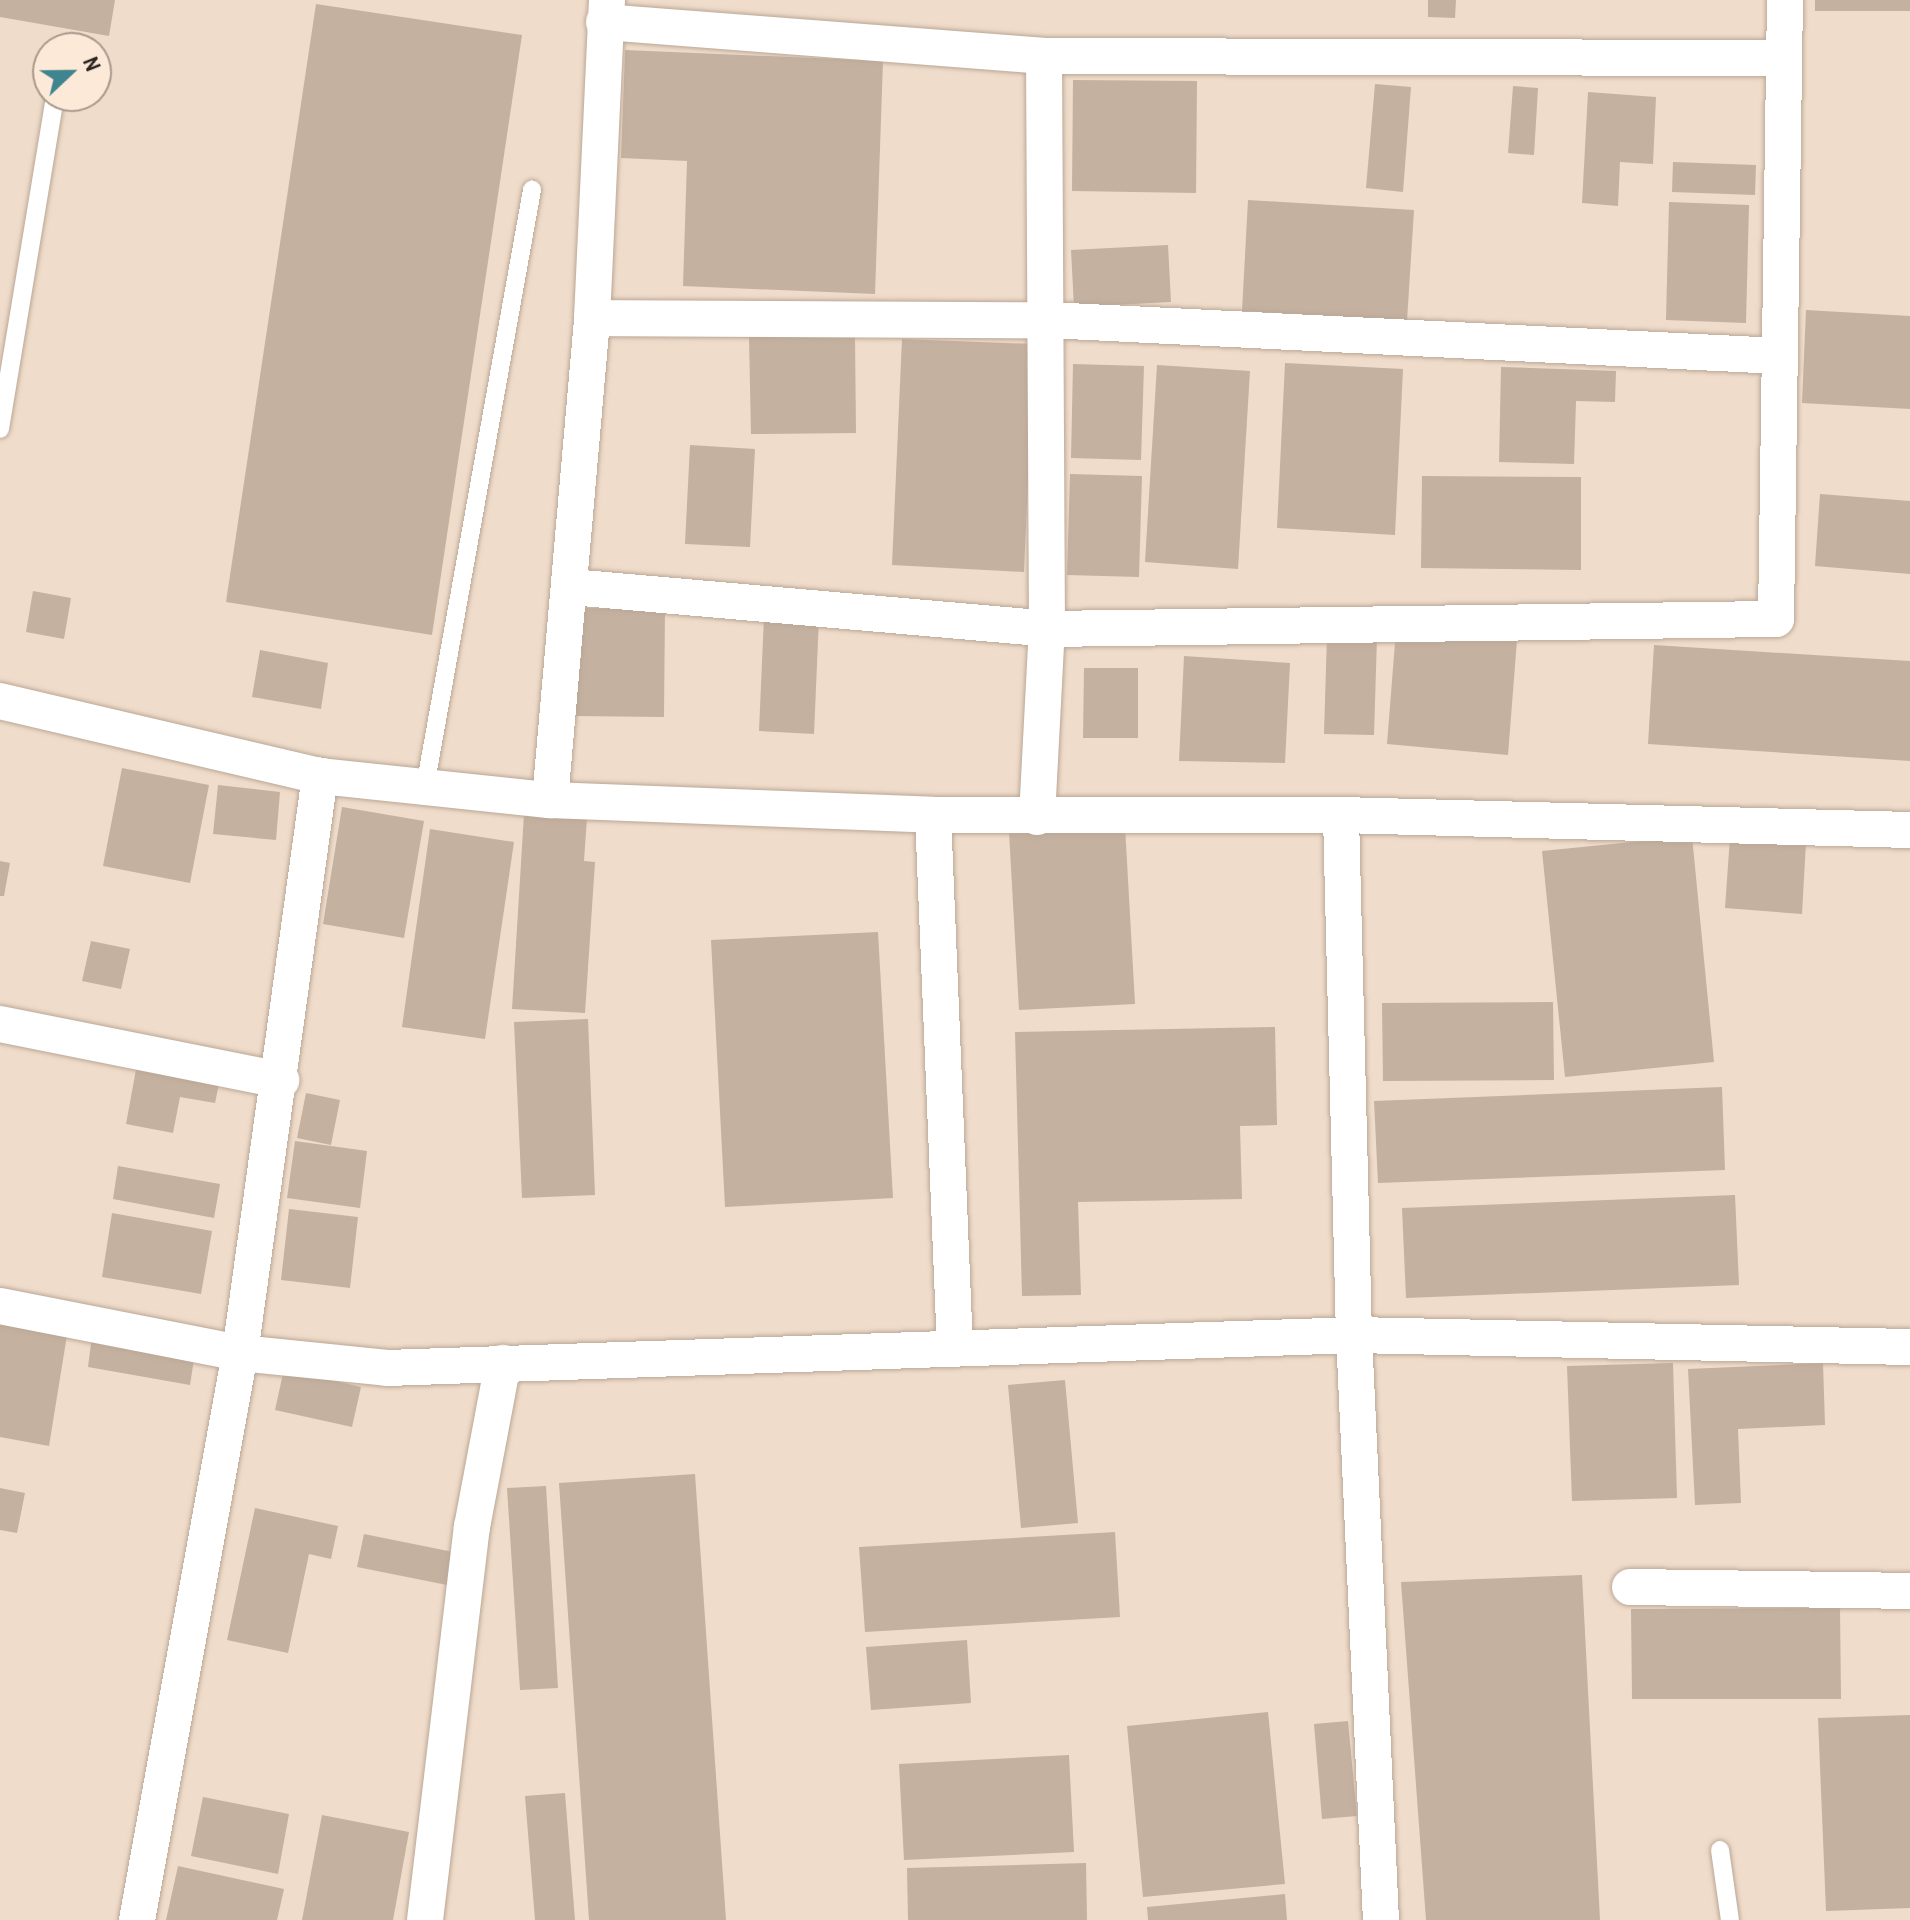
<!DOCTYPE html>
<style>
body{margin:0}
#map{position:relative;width:1910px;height:1920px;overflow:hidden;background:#f0dcca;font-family:"Archivo Narrow",sans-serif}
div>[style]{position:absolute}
.building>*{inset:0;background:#c4b1a0}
.roads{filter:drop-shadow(0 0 2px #baa796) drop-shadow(0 0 2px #baa796)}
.service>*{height:18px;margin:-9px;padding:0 9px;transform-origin:9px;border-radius:9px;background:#fff}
.minor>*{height:36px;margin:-18px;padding:0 18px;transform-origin:18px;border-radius:18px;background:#fff}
span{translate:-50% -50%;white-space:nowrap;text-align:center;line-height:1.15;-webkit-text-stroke:7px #fde9d7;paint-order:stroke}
.north{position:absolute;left:32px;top:32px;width:80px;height:80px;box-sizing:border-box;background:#fde9d7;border:2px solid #a99a8d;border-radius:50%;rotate:68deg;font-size:22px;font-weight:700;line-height:32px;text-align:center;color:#2c241e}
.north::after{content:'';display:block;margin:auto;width:28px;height:36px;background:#3e858f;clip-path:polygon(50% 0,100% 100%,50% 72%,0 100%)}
</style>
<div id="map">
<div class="building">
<div style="clip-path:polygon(0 0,115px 0,109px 36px,0 17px)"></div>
<div style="clip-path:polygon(1428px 0,1456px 0,1455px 18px,1428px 17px)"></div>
<div style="clip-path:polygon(1815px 0,1910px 0,1910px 11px,1815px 11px)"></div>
<div style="clip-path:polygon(316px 4px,522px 35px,432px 635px,226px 602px)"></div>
<div style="clip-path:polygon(625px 50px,883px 61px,875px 294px,683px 286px,687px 161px,621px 158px)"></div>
<div style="clip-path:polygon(1073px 80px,1197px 81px,1196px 193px,1072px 191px)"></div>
<div style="clip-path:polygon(1375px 84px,1411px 87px,1403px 192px,1366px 188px)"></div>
<div style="clip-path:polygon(1513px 86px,1538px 88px,1534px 155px,1508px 153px)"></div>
<div style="clip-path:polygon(1588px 92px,1656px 97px,1653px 164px,1620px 162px,1618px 206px,1582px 203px)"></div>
<div style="clip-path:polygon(1673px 162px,1756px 165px,1755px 195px,1672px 192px)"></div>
<div style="clip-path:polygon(1248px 200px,1414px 210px,1407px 321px,1242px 311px)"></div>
<div style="clip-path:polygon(1669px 202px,1749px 205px,1746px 323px,1666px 320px)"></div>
<div style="clip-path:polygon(1168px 245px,1171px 302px,1074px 307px,1071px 250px)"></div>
<div style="clip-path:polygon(1806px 310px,1910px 316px,1910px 409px,1802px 403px)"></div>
<div style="clip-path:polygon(749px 337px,855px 337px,856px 433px,751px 434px)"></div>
<div style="clip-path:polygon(902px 339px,1034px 344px,1024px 572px,892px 565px)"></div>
<div style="clip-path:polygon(1285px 363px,1403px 369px,1395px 535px,1277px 528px)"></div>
<div style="clip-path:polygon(1073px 364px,1144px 366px,1141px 460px,1071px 458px)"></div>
<div style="clip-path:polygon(1157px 365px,1250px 371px,1238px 569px,1145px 562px)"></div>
<div style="clip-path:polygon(1501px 367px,1616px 371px,1615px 402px,1576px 401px,1574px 464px,1499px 462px)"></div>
<div style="clip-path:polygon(690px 445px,755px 449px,750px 547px,685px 544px)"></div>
<div style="clip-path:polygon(1070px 474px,1142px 476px,1139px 577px,1067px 575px)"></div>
<div style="clip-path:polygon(1422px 476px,1581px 477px,1581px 570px,1421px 568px)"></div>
<div style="clip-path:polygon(1820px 494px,1910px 501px,1910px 574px,1815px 566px)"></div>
<div style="clip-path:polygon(33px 591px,71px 598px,64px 639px,26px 632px)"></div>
<div style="clip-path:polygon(576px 608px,665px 609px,664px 717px,576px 716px)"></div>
<div style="clip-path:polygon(764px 616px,819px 618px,814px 734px,759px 731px)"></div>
<div style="clip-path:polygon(1396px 630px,1517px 640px,1508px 755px,1387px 744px)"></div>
<div style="clip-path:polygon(1327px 635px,1377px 637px,1374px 735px,1324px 734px)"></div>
<div style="clip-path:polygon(1654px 645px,1910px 661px,1910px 761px,1648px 744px)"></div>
<div style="clip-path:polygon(260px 650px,328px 663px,321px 709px,252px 697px)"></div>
<div style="clip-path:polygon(1184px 656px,1290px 663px,1285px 763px,1179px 761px)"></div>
<div style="clip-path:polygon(1084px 668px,1138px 668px,1138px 738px,1083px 738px)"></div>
<div style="clip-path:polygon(122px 768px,209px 785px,190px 883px,103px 866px)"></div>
<div style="clip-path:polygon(218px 785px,280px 792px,276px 840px,213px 834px)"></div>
<div style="clip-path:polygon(342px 807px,424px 821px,404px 938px,323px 924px)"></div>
<div style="clip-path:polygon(524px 814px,587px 818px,584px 861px,595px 862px,585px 1013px,512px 1009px)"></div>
<div style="clip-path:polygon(1125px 826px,1135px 1004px,1019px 1010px,1009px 832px)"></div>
<div style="clip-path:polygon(430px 829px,514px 842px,485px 1039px,402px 1027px)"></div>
<div style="clip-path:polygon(1692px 836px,1714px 1062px,1565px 1077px,1542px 851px)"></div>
<div style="clip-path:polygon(1730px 837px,1806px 842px,1802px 914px,1725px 908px)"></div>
<div style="clip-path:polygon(0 861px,10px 863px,4px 896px,0 896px)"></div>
<div style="clip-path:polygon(878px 932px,893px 1198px,725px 1207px,711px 940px)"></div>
<div style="clip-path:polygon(91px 941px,130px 949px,121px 989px,82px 981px)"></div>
<div style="clip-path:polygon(1553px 1002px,1554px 1080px,1383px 1081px,1382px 1003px)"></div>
<div style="clip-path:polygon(588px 1019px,595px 1195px,522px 1198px,514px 1022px)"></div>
<div style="clip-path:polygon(1275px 1027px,1277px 1125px,1240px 1126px,1242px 1199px,1078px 1202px,1081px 1295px,1022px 1296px,1015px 1032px)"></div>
<div style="clip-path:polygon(137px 1064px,220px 1079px,215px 1103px,180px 1097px,173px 1133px,126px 1124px)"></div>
<div style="clip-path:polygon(1722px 1087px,1725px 1170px,1378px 1183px,1374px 1101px)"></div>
<div style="clip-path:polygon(306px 1093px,340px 1100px,331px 1145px,297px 1138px)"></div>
<div style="clip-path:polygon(295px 1141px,367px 1151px,360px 1208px,287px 1198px)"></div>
<div style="clip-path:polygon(118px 1166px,220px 1184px,214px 1218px,113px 1199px)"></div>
<div style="clip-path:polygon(1735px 1195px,1739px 1285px,1406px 1298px,1402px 1208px)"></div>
<div style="clip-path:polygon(289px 1209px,358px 1217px,350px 1288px,281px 1280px)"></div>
<div style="clip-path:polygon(112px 1213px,212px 1231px,201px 1294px,102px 1277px)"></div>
<div style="clip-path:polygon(0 1318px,68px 1329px,49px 1446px,0 1437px)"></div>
<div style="clip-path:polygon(92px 1336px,195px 1353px,190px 1385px,88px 1367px)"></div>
<div style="clip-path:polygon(1673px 1363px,1677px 1498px,1572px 1501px,1567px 1366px)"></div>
<div style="clip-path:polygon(1823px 1363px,1825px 1425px,1738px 1429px,1741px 1503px,1695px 1505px,1688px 1369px)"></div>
<div style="clip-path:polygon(284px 1369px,361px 1387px,352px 1427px,275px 1410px)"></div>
<div style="clip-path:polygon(1065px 1380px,1078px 1523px,1021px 1528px,1008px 1385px)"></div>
<div style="clip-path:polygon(695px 1474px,726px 1920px,589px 1920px,559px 1483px)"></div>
<div style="clip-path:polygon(546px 1486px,558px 1688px,520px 1690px,507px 1488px)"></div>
<div style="clip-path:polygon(0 1488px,25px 1493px,17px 1533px,0 1530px)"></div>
<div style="clip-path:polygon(255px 1508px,338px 1526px,331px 1559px,309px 1554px,288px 1653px,227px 1640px)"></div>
<div style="clip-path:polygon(1115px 1532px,1120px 1617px,865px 1632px,859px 1547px)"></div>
<div style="clip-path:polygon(364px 1534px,463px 1554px,457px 1587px,357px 1567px)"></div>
<div style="clip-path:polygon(1582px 1575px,1600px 1920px,1426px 1920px,1401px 1582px)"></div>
<div style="clip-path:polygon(1840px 1608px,1841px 1699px,1632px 1699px,1631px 1609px)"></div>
<div style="clip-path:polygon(967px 1640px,971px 1703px,871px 1710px,866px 1647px)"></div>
<div style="clip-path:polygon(1268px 1712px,1285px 1884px,1143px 1897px,1127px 1726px)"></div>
<div style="clip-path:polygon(1910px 1715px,1910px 1908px,1826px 1911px,1818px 1718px)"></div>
<div style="clip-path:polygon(1348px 1721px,1357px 1816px,1322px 1819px,1314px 1724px)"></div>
<div style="clip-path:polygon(1069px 1755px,1074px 1852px,904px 1860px,899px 1764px)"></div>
<div style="clip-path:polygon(565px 1793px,575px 1920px,535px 1920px,525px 1796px)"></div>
<div style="clip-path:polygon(203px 1797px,289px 1814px,278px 1874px,191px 1856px)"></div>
<div style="clip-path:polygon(322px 1815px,409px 1832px,393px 1920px,302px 1920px)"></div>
<div style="clip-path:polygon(1086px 1863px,1087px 1920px,908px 1920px,907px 1868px)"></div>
<div style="clip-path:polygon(178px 1866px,284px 1889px,277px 1920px,166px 1920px)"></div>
<div style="clip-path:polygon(1285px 1894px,1287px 1920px,1148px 1920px,1147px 1907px)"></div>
</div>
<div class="roads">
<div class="service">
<div style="left:0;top:429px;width:338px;rotate:-80.6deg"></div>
<div style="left:425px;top:787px;width:607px;rotate:-79.84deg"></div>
<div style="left:1720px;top:1850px;width:71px;rotate:81.9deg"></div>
</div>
<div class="minor">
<div style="left:604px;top:22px;width:441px;rotate:4.4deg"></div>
<div style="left:1044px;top:56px;width:739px;rotate:0.16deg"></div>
<div style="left:592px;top:318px;width:456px;rotate:0.3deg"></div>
<div style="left:1048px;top:320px;width:732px;rotate:2.82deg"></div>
<div style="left:571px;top:587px;width:478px;rotate:5deg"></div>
<div style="left:1047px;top:629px;width:729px;rotate:-0.79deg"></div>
<div style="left:1776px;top:619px;width:619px;rotate:-89.17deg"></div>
<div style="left:0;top:701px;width:329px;rotate:13.2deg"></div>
<div style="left:320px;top:776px;width:231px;rotate:6deg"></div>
<div style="left:550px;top:800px;width:383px;rotate:2.2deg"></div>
<div style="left:933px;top:815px;width:408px"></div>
<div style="left:1341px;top:815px;width:569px;rotate:1.51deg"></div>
<div style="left:550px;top:800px;width:484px;rotate:-85deg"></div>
<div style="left:592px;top:318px;width:318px;rotate:-87.3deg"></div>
<div style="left:933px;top:815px;width:534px;rotate:87.64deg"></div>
<div style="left:1341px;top:815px;width:520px;rotate:88.57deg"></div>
<div style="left:1354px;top:1335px;width:586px;rotate:87.36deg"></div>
<div style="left:1037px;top:817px;width:188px;rotate:-87deg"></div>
<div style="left:1047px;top:629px;width:573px;rotate:-90.3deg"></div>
<div style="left:0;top:1024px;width:287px;rotate:11.3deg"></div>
<div style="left:0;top:1306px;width:245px;rotate:11.1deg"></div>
<div style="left:240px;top:1353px;width:148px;rotate:5.8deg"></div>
<div style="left:387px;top:1368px;width:968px;rotate:-1.95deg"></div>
<div style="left:1354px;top:1335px;width:556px;rotate:1.24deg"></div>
<div style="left:1630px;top:1587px;width:280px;rotate:0.8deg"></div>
<div style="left:137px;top:1920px;width:576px;rotate:-79.7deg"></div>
<div style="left:240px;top:1353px;width:583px;rotate:-82.11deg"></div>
<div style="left:425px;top:1920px;width:396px;rotate:-83.2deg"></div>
<div style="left:472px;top:1527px;width:167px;rotate:-79.3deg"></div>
</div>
</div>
<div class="north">N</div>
</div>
